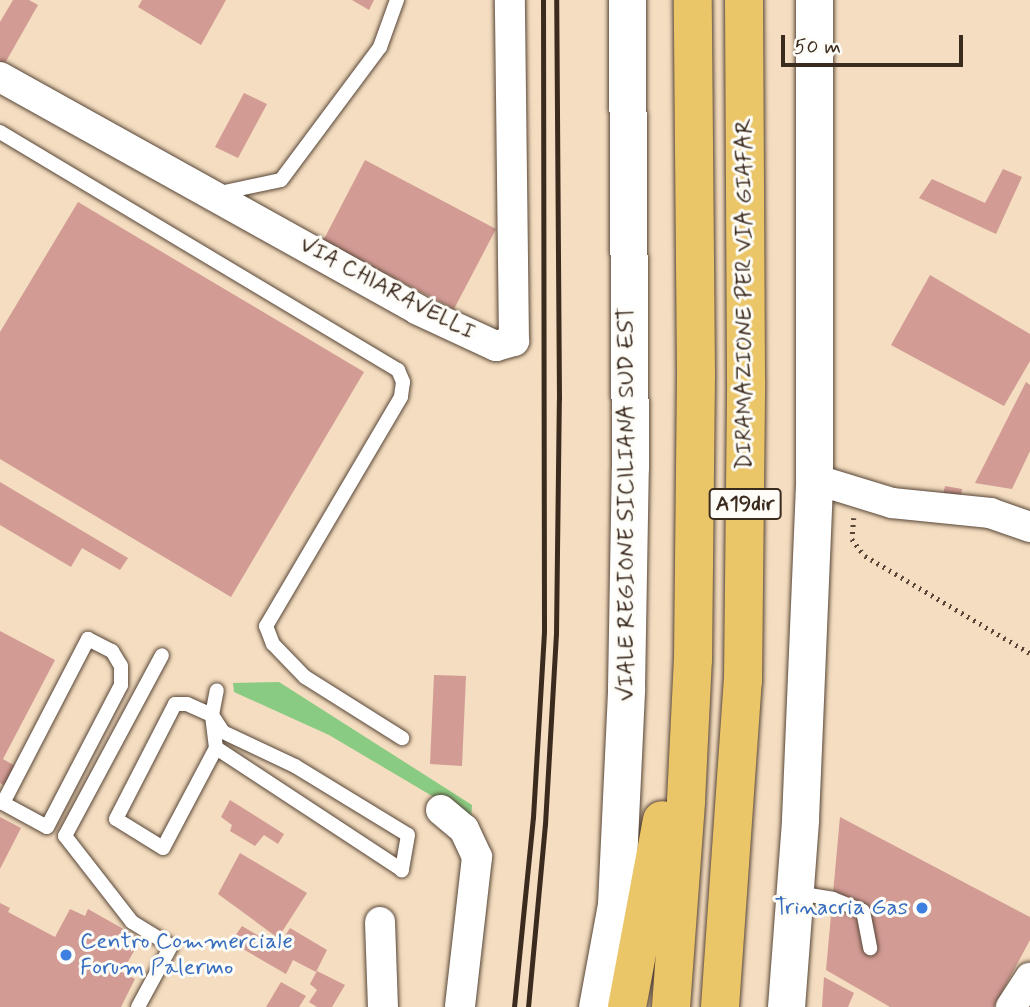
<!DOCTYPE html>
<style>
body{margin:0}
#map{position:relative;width:1030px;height:1007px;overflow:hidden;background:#f4ddc0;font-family:Mynerve,sans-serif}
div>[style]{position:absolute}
.green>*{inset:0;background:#8acb83}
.building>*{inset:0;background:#d29b94}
.path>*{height:4.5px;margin-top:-2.25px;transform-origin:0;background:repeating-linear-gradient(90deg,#574536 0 2px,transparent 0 7px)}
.roads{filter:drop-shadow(0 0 2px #574536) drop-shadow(0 0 2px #574536)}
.service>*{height:14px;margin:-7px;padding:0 7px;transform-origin:7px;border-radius:7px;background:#fff}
.minor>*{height:30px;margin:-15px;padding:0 15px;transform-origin:15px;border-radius:15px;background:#fff}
.tertiary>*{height:37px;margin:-18.5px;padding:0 18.5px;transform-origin:18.5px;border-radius:18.5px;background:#fff}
.motorway>*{height:38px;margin:-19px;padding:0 19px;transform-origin:19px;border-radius:19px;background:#ebc669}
.rail>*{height:5px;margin:-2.5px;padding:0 2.5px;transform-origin:2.5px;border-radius:2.5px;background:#3b2a1e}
.dots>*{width:19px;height:19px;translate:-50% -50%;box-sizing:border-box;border:4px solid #fdfcf7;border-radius:50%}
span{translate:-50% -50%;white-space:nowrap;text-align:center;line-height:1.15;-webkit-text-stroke:6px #fdfcf7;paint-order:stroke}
.shield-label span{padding:2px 5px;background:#fdfcf7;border:2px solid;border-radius:5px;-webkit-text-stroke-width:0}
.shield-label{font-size:21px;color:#3b2a1e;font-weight:700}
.street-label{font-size:23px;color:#3b2a1e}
.shop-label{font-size:23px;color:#366cbe}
.right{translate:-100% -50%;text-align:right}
.left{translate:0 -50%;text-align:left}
.scale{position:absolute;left:781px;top:35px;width:182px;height:32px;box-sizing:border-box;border:4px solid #3b2a1e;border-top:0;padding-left:9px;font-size:21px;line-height:24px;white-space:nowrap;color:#3b2a1e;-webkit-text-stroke:5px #fdfcf7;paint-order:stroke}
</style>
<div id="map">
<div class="green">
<div style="clip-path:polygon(279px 682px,472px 805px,471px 819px,329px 735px,234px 692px,233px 683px)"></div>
</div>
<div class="building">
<div style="clip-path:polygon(13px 0,29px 0,38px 5px,0 72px,0 22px)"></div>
<div style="clip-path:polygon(142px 0,226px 0,201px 45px,138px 7px)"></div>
<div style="clip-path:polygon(352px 0,374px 0,369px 10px)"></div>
<div style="clip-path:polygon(244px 93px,267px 104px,238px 158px,215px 147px)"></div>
<div style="clip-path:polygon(365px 160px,496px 229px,454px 309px,323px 241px)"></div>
<div style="clip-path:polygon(1003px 169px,1022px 177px,996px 234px,919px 198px,932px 179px,985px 203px)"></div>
<div style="clip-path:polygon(78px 202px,364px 372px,231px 597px,0 459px,0 332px)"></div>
<div style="clip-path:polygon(930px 275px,1030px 334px,1030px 361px,1004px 406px,891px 345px)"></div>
<div style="clip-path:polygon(1026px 382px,1030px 385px,1030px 451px,1012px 489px,975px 483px)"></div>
<div style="clip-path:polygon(0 482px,128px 558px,120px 570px,82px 548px,71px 567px,0 525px)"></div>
<div style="clip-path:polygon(945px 486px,962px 489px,960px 505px,941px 504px)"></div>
<div style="clip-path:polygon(0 631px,55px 660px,3px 759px,17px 767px,7px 787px,0 783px)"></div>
<div style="clip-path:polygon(434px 675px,466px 676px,462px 766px,430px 764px)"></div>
<div style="clip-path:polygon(230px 800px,284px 834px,278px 844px,264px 835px,255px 846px,230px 831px,232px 825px,221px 817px)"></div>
<div style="clip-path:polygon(0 817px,21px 828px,0 869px)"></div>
<div style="clip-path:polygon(840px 817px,1030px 917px,1030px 940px,994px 1007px,890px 1007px,826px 970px)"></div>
<div style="clip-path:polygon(240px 853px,307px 893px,278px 938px,218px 894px)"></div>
<div style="clip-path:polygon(0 903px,10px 908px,8px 912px,55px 937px,70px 909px,85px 916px,88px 909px,141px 939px,122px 972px,135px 979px,121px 1007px,0 1007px)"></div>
<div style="clip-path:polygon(242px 926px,278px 947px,290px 928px,327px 950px,316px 972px,293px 960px,286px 974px,231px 942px)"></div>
<div style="clip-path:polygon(317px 971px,345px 985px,332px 1007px,317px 1007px,309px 1002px,317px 990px,310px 984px)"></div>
<div style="clip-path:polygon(824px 977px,854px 993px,848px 1007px,822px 1007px)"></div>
<div style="clip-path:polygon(281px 982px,306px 996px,299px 1007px,266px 1007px)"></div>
</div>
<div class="path">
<div style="left:854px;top:518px;width:21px;rotate:95deg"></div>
<div style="left:852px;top:539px;width:21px;rotate:53deg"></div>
<div style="left:865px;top:556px;width:191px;rotate:30.5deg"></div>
</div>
<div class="roads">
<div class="service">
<div style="left:0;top:132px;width:464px;rotate:30.9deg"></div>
<div style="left:398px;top:370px;width:13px;rotate:67deg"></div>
<div style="left:403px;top:382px;width:15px;rotate:98deg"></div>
<div style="left:401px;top:397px;width:266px;rotate:120.5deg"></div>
<div style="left:266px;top:626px;width:19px;rotate:69deg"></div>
<div style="left:273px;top:644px;width:46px;rotate:45.9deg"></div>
<div style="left:305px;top:677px;width:115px;rotate:32.2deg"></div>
<div style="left:215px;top:194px;width:67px;rotate:-12deg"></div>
<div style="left:281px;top:180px;width:166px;rotate:-53.3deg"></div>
<div style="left:380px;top:47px;width:50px;rotate:-70.1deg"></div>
<div style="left:88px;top:639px;width:27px;rotate:27deg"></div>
<div style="left:112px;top:651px;width:17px;rotate:59deg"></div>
<div style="left:121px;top:666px;width:19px;rotate:90deg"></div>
<div style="left:121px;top:685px;width:160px;rotate:117.5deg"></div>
<div style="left:47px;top:827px;width:50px;rotate:-151.4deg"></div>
<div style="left:3px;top:803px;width:185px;rotate:-62.6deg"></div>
<div style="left:216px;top:748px;width:113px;rotate:117.9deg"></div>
<div style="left:163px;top:848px;width:55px;rotate:-148.3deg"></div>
<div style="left:116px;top:819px;width:129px;rotate:-62.8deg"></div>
<div style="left:175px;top:704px;width:12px"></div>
<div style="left:187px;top:704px;width:27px;rotate:24deg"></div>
<div style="left:212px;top:715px;width:20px;rotate:57deg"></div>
<div style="left:223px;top:732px;width:80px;rotate:25.3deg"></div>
<div style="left:295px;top:766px;width:132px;rotate:31.4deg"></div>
<div style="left:408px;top:835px;width:36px;rotate:100deg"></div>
<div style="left:402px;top:870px;width:222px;rotate:-146.7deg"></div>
<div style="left:216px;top:748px;width:33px;rotate:-97deg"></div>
<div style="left:212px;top:715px;width:25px;rotate:-79deg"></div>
<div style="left:797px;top:893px;width:36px;rotate:9deg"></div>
<div style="left:833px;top:899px;width:32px;rotate:22deg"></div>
<div style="left:863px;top:911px;width:38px;rotate:79deg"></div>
<div style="left:138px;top:1007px;width:69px;rotate:-61.6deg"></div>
<div style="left:171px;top:946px;width:46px;rotate:-148.4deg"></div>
<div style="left:132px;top:922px;width:109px;rotate:-127.9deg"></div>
<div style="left:65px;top:836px;width:205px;rotate:-61.8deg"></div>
</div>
<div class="minor">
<div style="left:0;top:77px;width:479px;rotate:29.1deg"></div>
<div style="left:418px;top:310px;width:86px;rotate:24.8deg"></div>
<div style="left:496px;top:346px;width:19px;rotate:-16deg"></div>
<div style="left:514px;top:341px;width:341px;rotate:-90.7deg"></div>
<div style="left:814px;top:479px;width:82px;rotate:17.1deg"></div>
<div style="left:892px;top:503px;width:99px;rotate:5.8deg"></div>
<div style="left:990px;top:513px;width:42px;rotate:19.3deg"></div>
<div style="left:441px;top:810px;width:30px;rotate:40deg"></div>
<div style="left:464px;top:829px;width:31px;rotate:65deg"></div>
<div style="left:477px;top:857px;width:151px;rotate:96.5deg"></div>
<div style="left:380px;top:922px;width:85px;rotate:88deg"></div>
<div style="left:1011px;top:1007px;width:35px;rotate:-57deg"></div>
</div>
<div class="tertiary">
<div style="left:597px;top:1007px;width:105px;rotate:-79.5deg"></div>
<div style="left:616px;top:904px;width:216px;rotate:-87.3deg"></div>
<div style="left:626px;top:688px;width:220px;rotate:-89deg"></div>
<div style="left:630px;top:468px;width:468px;rotate:-90.4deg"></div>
<div style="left:786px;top:1007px;width:189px;rotate:-85.7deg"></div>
<div style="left:800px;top:819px;width:340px;rotate:-87.6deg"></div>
<div style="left:814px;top:479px;width:479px;rotate:-90deg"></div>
</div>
<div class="motorway">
<div style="left:627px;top:1007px;width:190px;rotate:-79.4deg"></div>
<div style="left:671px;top:1007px;width:207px;rotate:-85.8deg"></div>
<div style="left:686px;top:801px;width:141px;rotate:-87.2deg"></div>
<div style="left:693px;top:660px;width:285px;rotate:-89.4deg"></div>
<div style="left:696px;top:375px;width:375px;rotate:-90.5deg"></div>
<div style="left:720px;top:1007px;width:327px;rotate:-86deg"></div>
<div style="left:743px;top:681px;width:301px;rotate:-89.4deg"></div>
<div style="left:746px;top:380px;width:380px;rotate:-90.3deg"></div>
</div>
</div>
<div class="rail">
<div style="left:514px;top:1007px;width:191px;rotate:-84.3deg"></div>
<div style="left:533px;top:817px;width:186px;rotate:-86.6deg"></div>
<div style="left:544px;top:631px;width:631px;rotate:-90.09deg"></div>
<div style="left:528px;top:1007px;width:184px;rotate:-84.7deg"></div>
<div style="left:545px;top:824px;width:190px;rotate:-86.7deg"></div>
<div style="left:556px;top:634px;width:235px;rotate:-89.3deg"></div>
<div style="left:559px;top:399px;width:399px;rotate:-90.4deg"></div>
</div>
<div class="dots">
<div style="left:922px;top:908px;background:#3f7fe0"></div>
<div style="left:66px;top:955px;background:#3f7fe0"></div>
</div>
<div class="shield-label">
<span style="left:745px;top:504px">A19dir</span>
</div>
<div class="street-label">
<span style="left:387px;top:289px;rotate:28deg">VIA CHIARAVELLI</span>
<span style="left:745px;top:294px;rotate:-90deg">DIRAMAZIONE PER VIA GIAFAR</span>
<span style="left:627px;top:504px;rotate:-90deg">VIALE REGIONE SICILIANA SUD EST</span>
</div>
<div class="shop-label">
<span class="right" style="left:908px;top:908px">Trinacria Gas</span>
<span class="left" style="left:80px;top:955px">Centro Commerciale<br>Forum Palermo</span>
</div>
<div class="scale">50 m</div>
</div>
